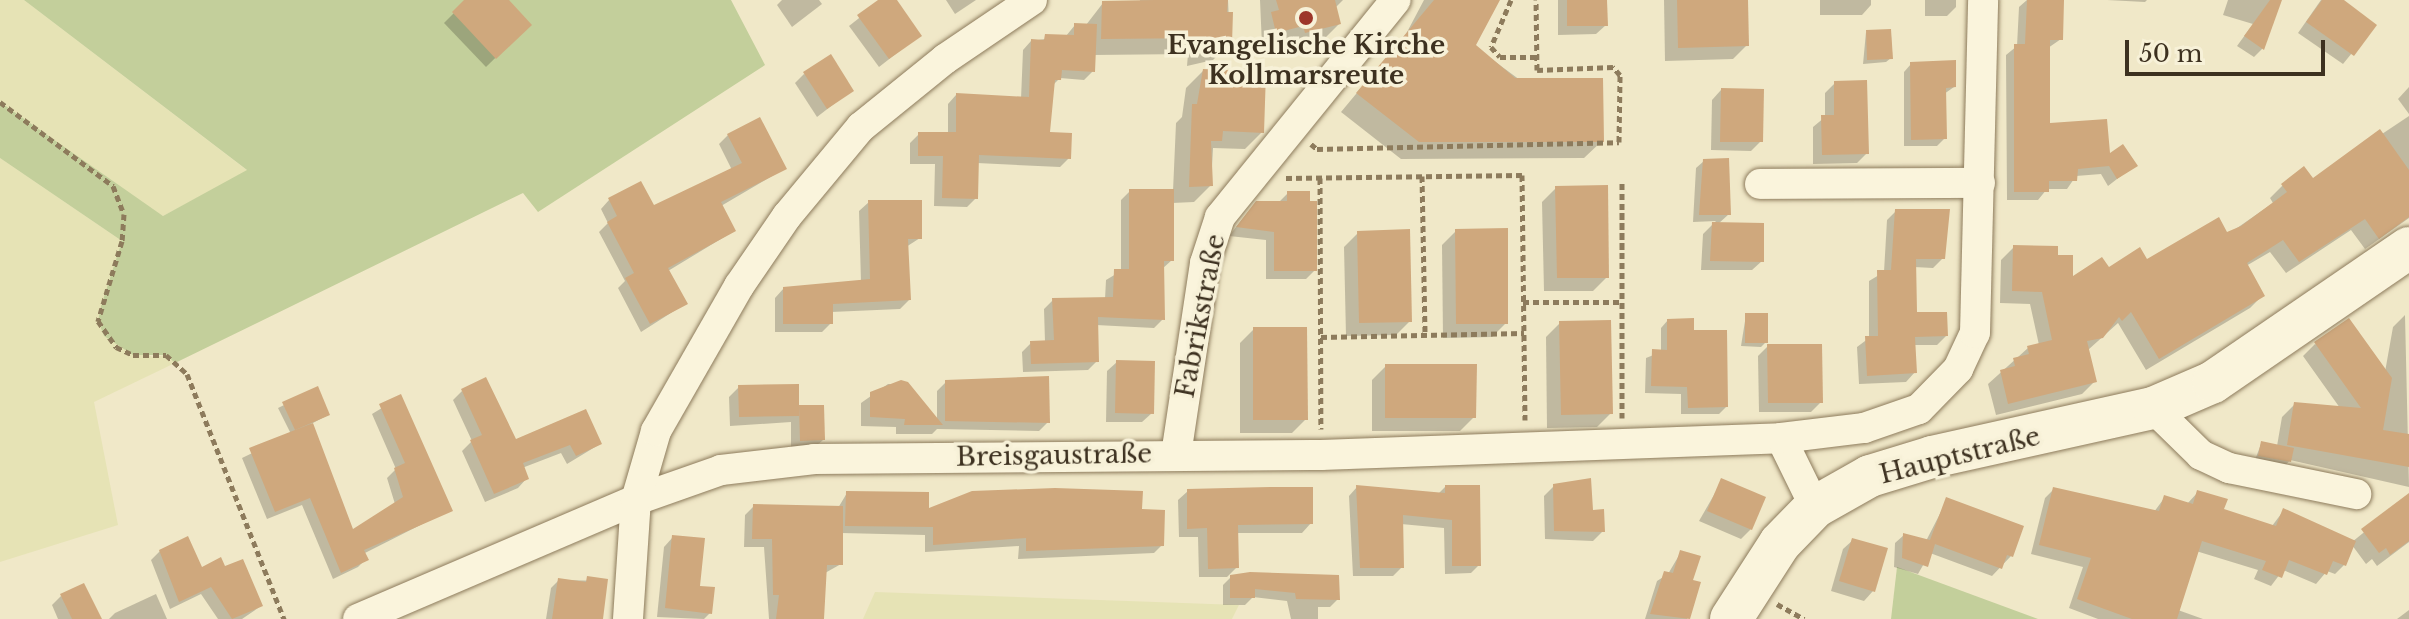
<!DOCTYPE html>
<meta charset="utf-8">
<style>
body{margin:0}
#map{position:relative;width:2409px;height:619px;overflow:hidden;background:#f0e8c8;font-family:"Libre Baskerville",serif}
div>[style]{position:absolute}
.farmland>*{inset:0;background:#e6e3b5}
.green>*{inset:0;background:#c3cf9b}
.shadow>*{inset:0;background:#0003}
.building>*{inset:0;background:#cfa87d}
.path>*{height:5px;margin-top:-2.5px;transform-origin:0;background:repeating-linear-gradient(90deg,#8d7b5c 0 6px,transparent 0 10px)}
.roads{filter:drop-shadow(0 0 2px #8d7b5c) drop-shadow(0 0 2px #8d7b5c)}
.minor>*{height:30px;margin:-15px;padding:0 15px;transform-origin:15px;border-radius:15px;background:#faf4dc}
.secondary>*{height:42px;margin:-21px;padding:0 21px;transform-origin:21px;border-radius:21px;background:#faf4dc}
.dots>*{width:22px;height:22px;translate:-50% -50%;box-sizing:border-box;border:4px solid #f7f1d8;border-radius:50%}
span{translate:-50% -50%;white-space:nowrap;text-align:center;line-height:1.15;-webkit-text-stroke:7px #f7f1d8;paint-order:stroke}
.poi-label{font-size:26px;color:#3d3120;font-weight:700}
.street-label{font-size:26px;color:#3d3120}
.scale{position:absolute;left:2125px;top:40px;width:200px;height:36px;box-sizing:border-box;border:4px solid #3d3120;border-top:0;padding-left:10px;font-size:24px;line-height:28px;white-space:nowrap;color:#3d3120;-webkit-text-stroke:6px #f7f1d8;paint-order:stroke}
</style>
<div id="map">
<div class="farmland">
<div style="clip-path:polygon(0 0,24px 0,248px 171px,163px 216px,113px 186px,0 102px)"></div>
<div style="clip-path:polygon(0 158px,122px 241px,98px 321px,104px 336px,153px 357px,166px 355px,175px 363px,94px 402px,118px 525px,0 562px)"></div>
<div style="clip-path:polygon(875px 592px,1239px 605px,1232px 619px,863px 619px)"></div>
</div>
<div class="green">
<div style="clip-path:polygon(24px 0,731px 0,765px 65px,538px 212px,523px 193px,175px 363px,166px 355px,133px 355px,104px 336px,98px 321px,101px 306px,122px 241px,0 158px,0 102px,163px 216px,247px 170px)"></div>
<div style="clip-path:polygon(1897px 567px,2038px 619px,1891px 619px)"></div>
</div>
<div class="shadow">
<div style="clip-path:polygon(467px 0,506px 0,529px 25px,486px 67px,444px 23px)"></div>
<div style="clip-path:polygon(782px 0,819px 0,822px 4px,792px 27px,777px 5px)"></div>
<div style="clip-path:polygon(882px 0,895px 0,920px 35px,879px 67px,849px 26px)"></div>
<div style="clip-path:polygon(946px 0,976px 0,955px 14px)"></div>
<div style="clip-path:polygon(1140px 0,1228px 0,1230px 43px,1213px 60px,1187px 66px,1188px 54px,1093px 55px,1093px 71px,1084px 80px,1060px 78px,1052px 86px,1048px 134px,1069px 158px,1060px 167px,977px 163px,976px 198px,967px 207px,934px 206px,935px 164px,910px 164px,910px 143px,919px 134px,948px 134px,948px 104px,956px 95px,1021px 99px,1023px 50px,1031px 41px,1066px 36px,1075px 25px,1086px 25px,1103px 3px,1140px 4px)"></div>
<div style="clip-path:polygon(1260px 0,1343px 0,1335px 8px,1339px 24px,1325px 38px,1291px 46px,1289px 39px,1262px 46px)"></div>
<div style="clip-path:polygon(1424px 0,1497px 0,1474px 46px,1602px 141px,1584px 158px,1401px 159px,1341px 112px,1406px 34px)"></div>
<div style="clip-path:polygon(1558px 0,1605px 0,1606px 25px,1596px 34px,1558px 35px)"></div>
<div style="clip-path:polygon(1664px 0,1746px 0,1747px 45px,1733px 59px,1665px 61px)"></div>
<div style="clip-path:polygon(1820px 0,1871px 0,1871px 5px,1862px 15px,1820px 15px)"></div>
<div style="clip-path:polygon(1925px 0,1956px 0,1956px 7px,1947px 16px,1925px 16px)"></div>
<div style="clip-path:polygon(2027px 0,2063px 1px,2061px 39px,2048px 48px,2048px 126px,2135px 165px,2108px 186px,2101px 174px,2076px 176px,2067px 189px,2047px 189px,2038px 200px,2007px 200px,2006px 55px,2017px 46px,2019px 7px)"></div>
<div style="clip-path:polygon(2107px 0,2147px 0,2145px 2px)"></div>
<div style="clip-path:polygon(2228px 0,2280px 0,2262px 49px,2254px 57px,2237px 46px,2253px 24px,2223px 15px)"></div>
<div style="clip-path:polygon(2321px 0,2339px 0,2374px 26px,2343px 64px,2298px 33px)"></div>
<div style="clip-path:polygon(1866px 32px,1891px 58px,1886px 62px,1863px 64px)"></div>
<div style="clip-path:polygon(1911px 64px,1954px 87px,1944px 94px,1945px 138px,1937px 146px,1904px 146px,1904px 72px)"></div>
<div style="clip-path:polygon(1203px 71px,1262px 132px,1245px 149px,1213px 148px,1211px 185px,1194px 202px,1172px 203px,1172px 260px,1162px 269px,1163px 319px,1154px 328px,1096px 325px,1097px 361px,1088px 370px,1023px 372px,1022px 352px,1031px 343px,1045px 342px,1044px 309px,1053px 300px,1105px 299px,1106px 280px,1121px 271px,1121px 200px,1130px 191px,1173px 191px,1176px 123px,1182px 117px,1186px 88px)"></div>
<div style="clip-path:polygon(804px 74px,852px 90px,817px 117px,795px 83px)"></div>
<div style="clip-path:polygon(1835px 83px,1867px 153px,1857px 163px,1813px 164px,1813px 127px,1825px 117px,1825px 93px)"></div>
<div style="clip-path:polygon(2409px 87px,2409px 114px,2398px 99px)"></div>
<div style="clip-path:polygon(1721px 90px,1761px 141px,1751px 151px,1711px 150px,1712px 100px)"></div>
<div style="clip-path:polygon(2409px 116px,2409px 218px,2365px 249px,2351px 230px,2286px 273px,2270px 252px,2246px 266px,2263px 295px,2250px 308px,2146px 370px,2118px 323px,2088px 350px,2095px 381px,2082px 394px,1996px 415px,1988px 384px,2028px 348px,2039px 345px,2030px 304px,2000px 303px,2001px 260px,2014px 247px,2056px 257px,2071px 279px,2147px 262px,2227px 235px,2273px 203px,2270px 198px,2283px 185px,2313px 180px)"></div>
<div style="clip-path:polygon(728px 135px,784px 169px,721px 206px,734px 231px,668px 271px,685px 304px,641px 332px,618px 288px,625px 281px,599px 232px,608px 223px,601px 209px,609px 200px,653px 208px,732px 170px,719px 144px)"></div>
<div style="clip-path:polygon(1704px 161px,1729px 214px,1718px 224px,1762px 261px,1752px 270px,1701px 270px,1703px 234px,1716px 221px,1693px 222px,1696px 168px)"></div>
<div style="clip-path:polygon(1556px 188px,1607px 277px,1593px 291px,1544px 291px,1542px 202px)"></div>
<div style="clip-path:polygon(1288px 193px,1315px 270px,1306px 279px,1266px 279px,1266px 240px,1229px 236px,1248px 212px,1279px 202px)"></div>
<div style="clip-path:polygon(869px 202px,920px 238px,906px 247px,909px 300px,900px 309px,831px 312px,831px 323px,822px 332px,775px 332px,775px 298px,784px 288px,861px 282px,859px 211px)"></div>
<div style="clip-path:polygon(1896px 211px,1943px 258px,1933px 268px,1914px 267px,1915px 314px,1946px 336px,1937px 345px,1914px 345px,1915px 372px,1906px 382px,1859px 384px,1857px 347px,1869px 338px,1869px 281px,1884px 272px,1887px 220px)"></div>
<div style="clip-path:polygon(1456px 231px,1506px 323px,1492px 337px,1443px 338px,1442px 245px)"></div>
<div style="clip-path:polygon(1358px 233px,1410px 321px,1396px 335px,1346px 336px,1344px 247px)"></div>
<div style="clip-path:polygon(1746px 315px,1766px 342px,1761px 347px,1741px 346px)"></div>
<div style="clip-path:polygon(2405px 315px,2409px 487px,2290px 460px,2285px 466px,2255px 460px,2261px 444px,2277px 446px,2282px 417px,2295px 404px,2340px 408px,2303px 356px,2315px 344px,2385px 372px,2393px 327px)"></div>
<div style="clip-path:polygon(1668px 320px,1692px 332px,1726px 407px,1719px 414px,1681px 414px,1681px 394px,1645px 393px,1646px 358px,1661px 352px,1661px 328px)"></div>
<div style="clip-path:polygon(1560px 323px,1611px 413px,1597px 427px,1547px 428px,1546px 337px)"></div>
<div style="clip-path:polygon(1254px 329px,1306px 419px,1292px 433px,1240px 433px,1240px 343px)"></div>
<div style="clip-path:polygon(1768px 346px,1821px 402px,1811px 412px,1759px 412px,1758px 356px)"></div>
<div style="clip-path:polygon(1117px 362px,1152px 413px,1142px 422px,1106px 422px,1107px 371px)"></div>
<div style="clip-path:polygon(1386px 366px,1474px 417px,1460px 431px,1372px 431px,1372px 380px)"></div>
<div style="clip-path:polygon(946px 382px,1048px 422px,1039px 431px,937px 429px,932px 434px,896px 434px,896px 427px,861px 426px,861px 403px,888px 384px,907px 384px,937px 421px,937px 391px)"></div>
<div style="clip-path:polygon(739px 387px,800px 407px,823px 440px,813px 449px,791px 449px,791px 422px,730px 426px,729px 397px)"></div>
<div style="clip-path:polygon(317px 389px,328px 415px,311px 424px,352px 532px,395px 504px,387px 478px,396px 469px,372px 414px,400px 397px,450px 510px,363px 554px,366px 559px,358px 567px,333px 579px,302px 505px,267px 519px,242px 458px,291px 434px,278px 408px)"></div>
<div style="clip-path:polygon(462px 391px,515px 441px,600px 444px,567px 464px,561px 453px,522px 468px,527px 478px,518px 488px,485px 502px,462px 451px,472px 441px,453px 400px)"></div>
<div style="clip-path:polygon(1722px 481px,1751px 529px,1741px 539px,1699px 521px)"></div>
<div style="clip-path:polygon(1554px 486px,1591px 512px,1603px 531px,1593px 541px,1545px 539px,1544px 496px)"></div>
<div style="clip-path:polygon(1357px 487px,1438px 494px,1445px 487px,1479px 565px,1471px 573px,1445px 574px,1444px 528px,1401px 524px,1402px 567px,1393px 576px,1353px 576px,1349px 496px)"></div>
<div style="clip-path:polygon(2054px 489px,2154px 512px,2165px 497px,2187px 504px,2198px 492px,2221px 511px,2272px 526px,2284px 510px,2352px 542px,2409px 496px,2409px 542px,2377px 566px,2372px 559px,2366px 564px,2352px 545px,2344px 565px,2335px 574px,2327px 571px,2316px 584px,2283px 570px,2271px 586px,2254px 579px,2258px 570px,2196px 551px,2178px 610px,2203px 619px,2098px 619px,2069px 608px,2083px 567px,2031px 554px,2045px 498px)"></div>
<div style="clip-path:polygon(1188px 491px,1311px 523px,1302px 533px,1236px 533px,1237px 567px,1227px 577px,1337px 577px,1338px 599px,1330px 607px,1318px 607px,1318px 619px,1291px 619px,1287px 601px,1253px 597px,1245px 605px,1223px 605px,1223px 585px,1231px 577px,1199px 577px,1198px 537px,1179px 537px,1178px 500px)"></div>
<div style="clip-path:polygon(847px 493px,927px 511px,1140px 511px,1162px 545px,1154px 553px,1018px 559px,1019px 546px,925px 552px,925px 535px,841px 533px,841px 564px,825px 573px,821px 619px,769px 619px,764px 547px,744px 547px,745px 515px,754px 506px,838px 508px)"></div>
<div style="clip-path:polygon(1947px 500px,2011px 556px,1992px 576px,1930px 553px,1918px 574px,1894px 567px,1895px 543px,1904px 535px,1926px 541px)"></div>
<div style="clip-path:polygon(673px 537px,710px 613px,704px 619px,657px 617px,664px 547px)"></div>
<div style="clip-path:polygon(1853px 540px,1873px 591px,1864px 601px,1831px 591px,1843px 549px)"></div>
<div style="clip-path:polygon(160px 551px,200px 570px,224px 569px,261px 606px,242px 619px,218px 619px,201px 594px,170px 609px,151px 560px)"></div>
<div style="clip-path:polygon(1681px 552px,1691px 581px,1699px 584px,1687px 619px,1645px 619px,1657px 581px,1668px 574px)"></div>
<div style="clip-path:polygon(559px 580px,606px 581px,601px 619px,546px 619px,551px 588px)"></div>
<div style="clip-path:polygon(156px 594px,167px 619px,109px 619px,115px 613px)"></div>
<div style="clip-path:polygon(61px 596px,96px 619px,58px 619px,52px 605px)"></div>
<div style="clip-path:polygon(2409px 610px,2409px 619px,2397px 619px)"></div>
</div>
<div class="building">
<div style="clip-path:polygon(464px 0,509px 0,532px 25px,496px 59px,452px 12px)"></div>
<div style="clip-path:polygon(878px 0,897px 0,922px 36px,889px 59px,857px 15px)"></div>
<div style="clip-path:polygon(1155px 0,1228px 0,1227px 12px,1233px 12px,1232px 44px,1203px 51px,1204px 38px,1101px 39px,1102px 1px)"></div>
<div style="clip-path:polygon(1276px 0,1335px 0,1341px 24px,1305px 33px,1303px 26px,1276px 33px,1271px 12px,1279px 10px)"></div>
<div style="clip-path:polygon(1434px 0,1500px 0,1476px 45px,1515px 78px,1603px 78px,1604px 142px,1419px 142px,1356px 93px)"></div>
<div style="clip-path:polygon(1567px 0,1607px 0,1608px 26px,1567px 26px)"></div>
<div style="clip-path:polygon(1677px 0,1748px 0,1749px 46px,1678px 48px)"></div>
<div style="clip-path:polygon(2027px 0,2064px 0,2063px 40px,2050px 40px,2050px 123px,2107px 119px,2110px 153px,2123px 144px,2138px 166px,2117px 179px,2109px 166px,2078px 169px,2077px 181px,2049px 181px,2049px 192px,2014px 192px,2014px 44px,2025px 44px)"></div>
<div style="clip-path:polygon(2270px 0,2282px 0,2264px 50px,2244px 36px)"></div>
<div style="clip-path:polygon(2322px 0,2344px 0,2377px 25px,2354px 56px,2306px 22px)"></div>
<div style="clip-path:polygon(1074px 23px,1097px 24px,1095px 72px,1062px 70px,1061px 80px,1055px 80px,1050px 132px,1072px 133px,1071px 159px,979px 155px,978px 199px,942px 198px,943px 156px,918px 156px,918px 132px,956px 132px,956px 93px,1029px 97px,1031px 39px,1044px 40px,1045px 34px,1074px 35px)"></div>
<div style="clip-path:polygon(1891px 29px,1893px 59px,1867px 60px,1866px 30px)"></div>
<div style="clip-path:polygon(831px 54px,854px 91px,827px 109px,803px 72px)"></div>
<div style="clip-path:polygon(1956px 60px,1956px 87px,1946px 88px,1947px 139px,1911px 140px,1910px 62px)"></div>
<div style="clip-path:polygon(1203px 69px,1266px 72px,1264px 133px,1223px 131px,1222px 141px,1211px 141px,1213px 186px,1189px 187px,1192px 104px,1197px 104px)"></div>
<div style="clip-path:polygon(1867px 80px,1869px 154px,1822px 155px,1821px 115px,1834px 115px,1834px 81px)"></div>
<div style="clip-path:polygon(1721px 88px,1764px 89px,1763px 142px,1720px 142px)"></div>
<div style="clip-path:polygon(760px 117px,787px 169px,721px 202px,736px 231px,668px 268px,688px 304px,650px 324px,625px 278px,634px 273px,607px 222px,617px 216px,608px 198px,641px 181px,654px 205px,742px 163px,727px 134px)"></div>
<div style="clip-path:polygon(2380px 129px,2409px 170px,2409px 217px,2379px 239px,2365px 219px,2299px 262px,2283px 240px,2247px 263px,2265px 296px,2159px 359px,2131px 312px,2122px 321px,2119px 317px,2103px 338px,2087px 341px,2097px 382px,2008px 404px,2000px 370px,2015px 366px,2013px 358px,2029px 354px,2027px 346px,2052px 340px,2042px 292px,2012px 291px,2013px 245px,2058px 246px,2058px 255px,2073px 255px,2073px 276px,2102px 257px,2109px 267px,2140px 247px,2147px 259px,2219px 217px,2227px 232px,2241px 226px,2287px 192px,2281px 184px,2304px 166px,2313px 178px)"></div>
<div style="clip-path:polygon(1729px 158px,1731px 215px,1699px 215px,1703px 159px)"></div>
<div style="clip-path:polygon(1608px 185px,1609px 278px,1557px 278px,1555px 186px)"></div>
<div style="clip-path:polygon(1129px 189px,1174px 189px,1174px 261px,1164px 261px,1165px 320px,1098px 317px,1099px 362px,1031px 364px,1030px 341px,1054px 340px,1052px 298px,1113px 297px,1114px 269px,1129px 269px)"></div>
<div style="clip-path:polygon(1287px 191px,1310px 191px,1310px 201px,1317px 201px,1317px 271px,1274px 271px,1274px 232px,1236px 227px,1256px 201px,1287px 201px)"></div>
<div style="clip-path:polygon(868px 200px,922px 200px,922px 239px,908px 239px,911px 300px,833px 304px,833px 324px,783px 324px,783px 287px,870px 279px)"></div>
<div style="clip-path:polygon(1895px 209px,1950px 209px,1945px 259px,1916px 259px,1917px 312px,1947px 312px,1948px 336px,1915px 337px,1917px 373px,1867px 376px,1865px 336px,1878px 336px,1877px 270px,1891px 270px)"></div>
<div style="clip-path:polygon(1712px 222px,1764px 223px,1764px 262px,1710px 261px)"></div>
<div style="clip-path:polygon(1508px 228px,1508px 324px,1456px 324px,1455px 229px)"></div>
<div style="clip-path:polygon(1410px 229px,1412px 322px,1359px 323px,1357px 231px)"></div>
<div style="clip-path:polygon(1745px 313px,1768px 313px,1768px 343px,1745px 343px)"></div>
<div style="clip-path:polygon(1694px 318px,1694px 330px,1727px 330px,1728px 407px,1688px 408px,1687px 387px,1651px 386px,1652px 349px,1667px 350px,1667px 319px)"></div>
<div style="clip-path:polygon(2349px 318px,2392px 378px,2383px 430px,2409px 434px,2409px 467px,2287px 445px,2294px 402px,2361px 408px,2314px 342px)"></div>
<div style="clip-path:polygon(1611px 320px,1613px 414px,1561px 415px,1559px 321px)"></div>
<div style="clip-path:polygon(1253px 327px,1307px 327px,1308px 420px,1253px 420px)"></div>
<div style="clip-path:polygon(1767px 344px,1822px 344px,1823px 403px,1768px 403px)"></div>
<div style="clip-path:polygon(1116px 360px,1155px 361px,1154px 414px,1115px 413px)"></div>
<div style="clip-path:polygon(1385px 364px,1477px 364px,1476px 418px,1385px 418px)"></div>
<div style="clip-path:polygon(1049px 376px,1050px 423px,945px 421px,945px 380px)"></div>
<div style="clip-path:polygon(486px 377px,516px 439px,586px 409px,602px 444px,576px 456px,570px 445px,523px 463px,529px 479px,494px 494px,470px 440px,482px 435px,461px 389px)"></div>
<div style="clip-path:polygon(901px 380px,908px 382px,943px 425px,904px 425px,905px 419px,870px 417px,870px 392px)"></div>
<div style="clip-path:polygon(799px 384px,799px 416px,739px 417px,738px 385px)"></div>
<div style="clip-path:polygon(318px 386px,330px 415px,295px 430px,282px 402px)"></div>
<div style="clip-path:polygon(401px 394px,453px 511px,364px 550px,369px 560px,341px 573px,310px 498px,275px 512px,249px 448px,313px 423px,353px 529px,403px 497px,394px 468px,405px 463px,379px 404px)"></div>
<div style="clip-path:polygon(799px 405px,824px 405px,825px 440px,800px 441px)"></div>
<div style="clip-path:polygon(2261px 441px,2294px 448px,2291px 462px,2258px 456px)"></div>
<div style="clip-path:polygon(1591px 478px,1593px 510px,1604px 509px,1605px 532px,1554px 531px,1553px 484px)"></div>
<div style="clip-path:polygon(1721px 478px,1766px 497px,1752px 530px,1707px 511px)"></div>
<div style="clip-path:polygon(1356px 485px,1445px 493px,1445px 485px,1480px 485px,1481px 566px,1452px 566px,1452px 520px,1403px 515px,1404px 568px,1360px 568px)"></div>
<div style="clip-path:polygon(1270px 487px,1313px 487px,1313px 524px,1238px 525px,1239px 568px,1208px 569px,1207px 528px,1187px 529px,1187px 489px)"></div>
<div style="clip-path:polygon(2053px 487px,2159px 511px,2164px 495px,2193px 504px,2197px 490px,2228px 499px,2224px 509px,2276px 526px,2283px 508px,2356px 541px,2346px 566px,2333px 561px,2327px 575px,2289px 560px,2282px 578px,2262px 570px,2266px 561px,2202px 541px,2177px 619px,2132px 619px,2077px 599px,2091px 558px,2039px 545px)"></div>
<div style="clip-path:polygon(1055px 488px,1143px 491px,1142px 509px,1165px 510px,1164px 546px,1026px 551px,1026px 538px,933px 545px,933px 527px,845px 526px,846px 491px,929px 492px,929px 508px,972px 491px)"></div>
<div style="clip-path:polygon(2409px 493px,2409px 541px,2390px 555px,2386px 548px,2379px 553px,2361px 529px)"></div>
<div style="clip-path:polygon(1946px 497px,2024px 526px,2013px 557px,2007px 555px,2002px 569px,1935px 544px,1928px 567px,1902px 558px,1903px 533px,1930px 540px)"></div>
<div style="clip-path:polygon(753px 504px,843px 506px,843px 565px,827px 565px,824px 619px,776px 619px,779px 595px,773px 595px,772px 539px,752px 539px)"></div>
<div style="clip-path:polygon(672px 535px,705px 538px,700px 586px,715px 587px,712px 614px,665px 608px)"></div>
<div style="clip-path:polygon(188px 536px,202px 567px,221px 557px,225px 566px,243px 559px,263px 606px,232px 619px,211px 587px,179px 602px,159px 550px)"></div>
<div style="clip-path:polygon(1852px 538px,1888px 548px,1875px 592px,1839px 581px)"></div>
<div style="clip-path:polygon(1680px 550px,1701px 556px,1693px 580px,1701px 582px,1690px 619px,1650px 614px,1664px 571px,1673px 573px)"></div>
<div style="clip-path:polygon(1250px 572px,1339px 575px,1340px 600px,1296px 599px,1295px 593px,1255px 589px,1255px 598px,1230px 598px,1230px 575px)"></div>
<div style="clip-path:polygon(587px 576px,608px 579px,603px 619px,552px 619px,558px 578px,586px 582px)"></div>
<div style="clip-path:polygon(84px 583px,102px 619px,72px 619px,60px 594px)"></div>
</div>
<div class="path">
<div style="left:1511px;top:0;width:51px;rotate:113.1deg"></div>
<div style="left:1491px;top:47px;width:13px;rotate:48deg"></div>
<div style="left:1500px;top:57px;width:37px"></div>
<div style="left:0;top:102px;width:141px;rotate:36.6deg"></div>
<div style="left:113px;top:186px;width:30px;rotate:69deg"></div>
<div style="left:124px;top:214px;width:27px;rotate:94deg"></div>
<div style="left:122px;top:241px;width:84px;rotate:106.7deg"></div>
<div style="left:98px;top:321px;width:32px;rotate:55deg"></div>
<div style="left:116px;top:347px;width:19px;rotate:25deg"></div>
<div style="left:133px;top:355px;width:33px"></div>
<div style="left:166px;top:355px;width:28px;rotate:42deg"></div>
<div style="left:187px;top:374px;width:264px;rotate:68.4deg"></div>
<div style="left:1311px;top:144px;width:8px;rotate:40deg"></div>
<div style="left:1317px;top:149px;width:302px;rotate:-1.3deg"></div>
<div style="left:1619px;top:142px;width:67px;rotate:-89.1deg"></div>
<div style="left:1620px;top:75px;width:11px;rotate:-131deg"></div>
<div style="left:1613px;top:67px;width:76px;rotate:177.7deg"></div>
<div style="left:1537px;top:70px;width:70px;rotate:-90.8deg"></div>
<div style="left:1422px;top:176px;width:159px;rotate:88.9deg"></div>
<div style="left:1286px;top:178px;width:236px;rotate:-0.7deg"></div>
<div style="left:1522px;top:175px;width:245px;rotate:89.3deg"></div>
<div style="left:1320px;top:178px;width:251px;rotate:89.8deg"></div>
<div style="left:1622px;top:183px;width:235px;rotate:90deg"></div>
<div style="left:1523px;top:302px;width:99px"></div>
<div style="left:1321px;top:337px;width:203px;rotate:-1.1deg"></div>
<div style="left:1777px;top:604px;width:31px;rotate:29deg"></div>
</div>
<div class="roads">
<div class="minor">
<div style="left:1760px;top:184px;width:220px;rotate:-0.3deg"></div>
<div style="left:2153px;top:408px;width:67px;rotate:44.4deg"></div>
<div style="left:2201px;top:455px;width:31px;rotate:25deg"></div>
<div style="left:2229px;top:468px;width:130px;rotate:11.6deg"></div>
<div style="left:1781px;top:438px;width:77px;rotate:63.8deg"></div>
<div style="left:1176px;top:455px;width:194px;rotate:-81.4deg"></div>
<div style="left:1205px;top:263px;width:48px;rotate:-71.9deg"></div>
<div style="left:1220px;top:217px;width:279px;rotate:-51deg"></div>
<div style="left:358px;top:619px;width:302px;rotate:-23.2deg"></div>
<div style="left:636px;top:500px;width:90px;rotate:-19.4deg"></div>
<div style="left:721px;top:470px;width:94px;rotate:-6.7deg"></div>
<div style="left:814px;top:459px;width:507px;rotate:-0.45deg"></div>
<div style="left:1321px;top:455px;width:460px;rotate:-2.1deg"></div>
<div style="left:1781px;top:438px;width:84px;rotate:-6.9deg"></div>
<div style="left:1864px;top:428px;width:58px;rotate:-19.1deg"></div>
<div style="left:1919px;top:409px;width:56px;rotate:-45.7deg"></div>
<div style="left:1958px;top:369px;width:40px;rotate:-65deg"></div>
<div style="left:1975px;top:333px;width:333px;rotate:-88.6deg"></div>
<div style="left:628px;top:619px;width:119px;rotate:-86.2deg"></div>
<div style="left:636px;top:500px;width:72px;rotate:-73.8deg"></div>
<div style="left:656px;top:431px;width:167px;rotate:-60.2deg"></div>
<div style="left:739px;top:286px;width:85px;rotate:-55.6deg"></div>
<div style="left:787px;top:216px;width:116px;rotate:-50.3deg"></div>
<div style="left:861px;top:127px;width:108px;rotate:-39deg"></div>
<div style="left:945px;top:59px;width:105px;rotate:-34.1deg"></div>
</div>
<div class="secondary">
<div style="left:1731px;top:619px;width:90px;rotate:-57.2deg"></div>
<div style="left:1780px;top:543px;width:50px;rotate:-45.8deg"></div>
<div style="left:1815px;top:507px;width:63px;rotate:-29.4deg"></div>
<div style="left:1870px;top:476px;width:65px;rotate:-17deg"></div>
<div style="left:1932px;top:457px;width:226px;rotate:-12.5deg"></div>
<div style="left:2153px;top:408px;width:65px;rotate:-23.4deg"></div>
<div style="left:2213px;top:382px;width:237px;rotate:-34.4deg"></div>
</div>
</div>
<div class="dots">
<div style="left:1306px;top:18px;background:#9d362a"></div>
</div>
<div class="poi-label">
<span style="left:1306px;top:61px">Evangelische Kirche<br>Kollmarsreute</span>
</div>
<div class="street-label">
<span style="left:1201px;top:316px;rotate:-79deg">Fabrikstraße</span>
<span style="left:1054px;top:456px;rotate:-1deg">Breisgaustraße</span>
<span style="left:1960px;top:456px;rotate:-14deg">Hauptstraße</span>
</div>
<div class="scale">50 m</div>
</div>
